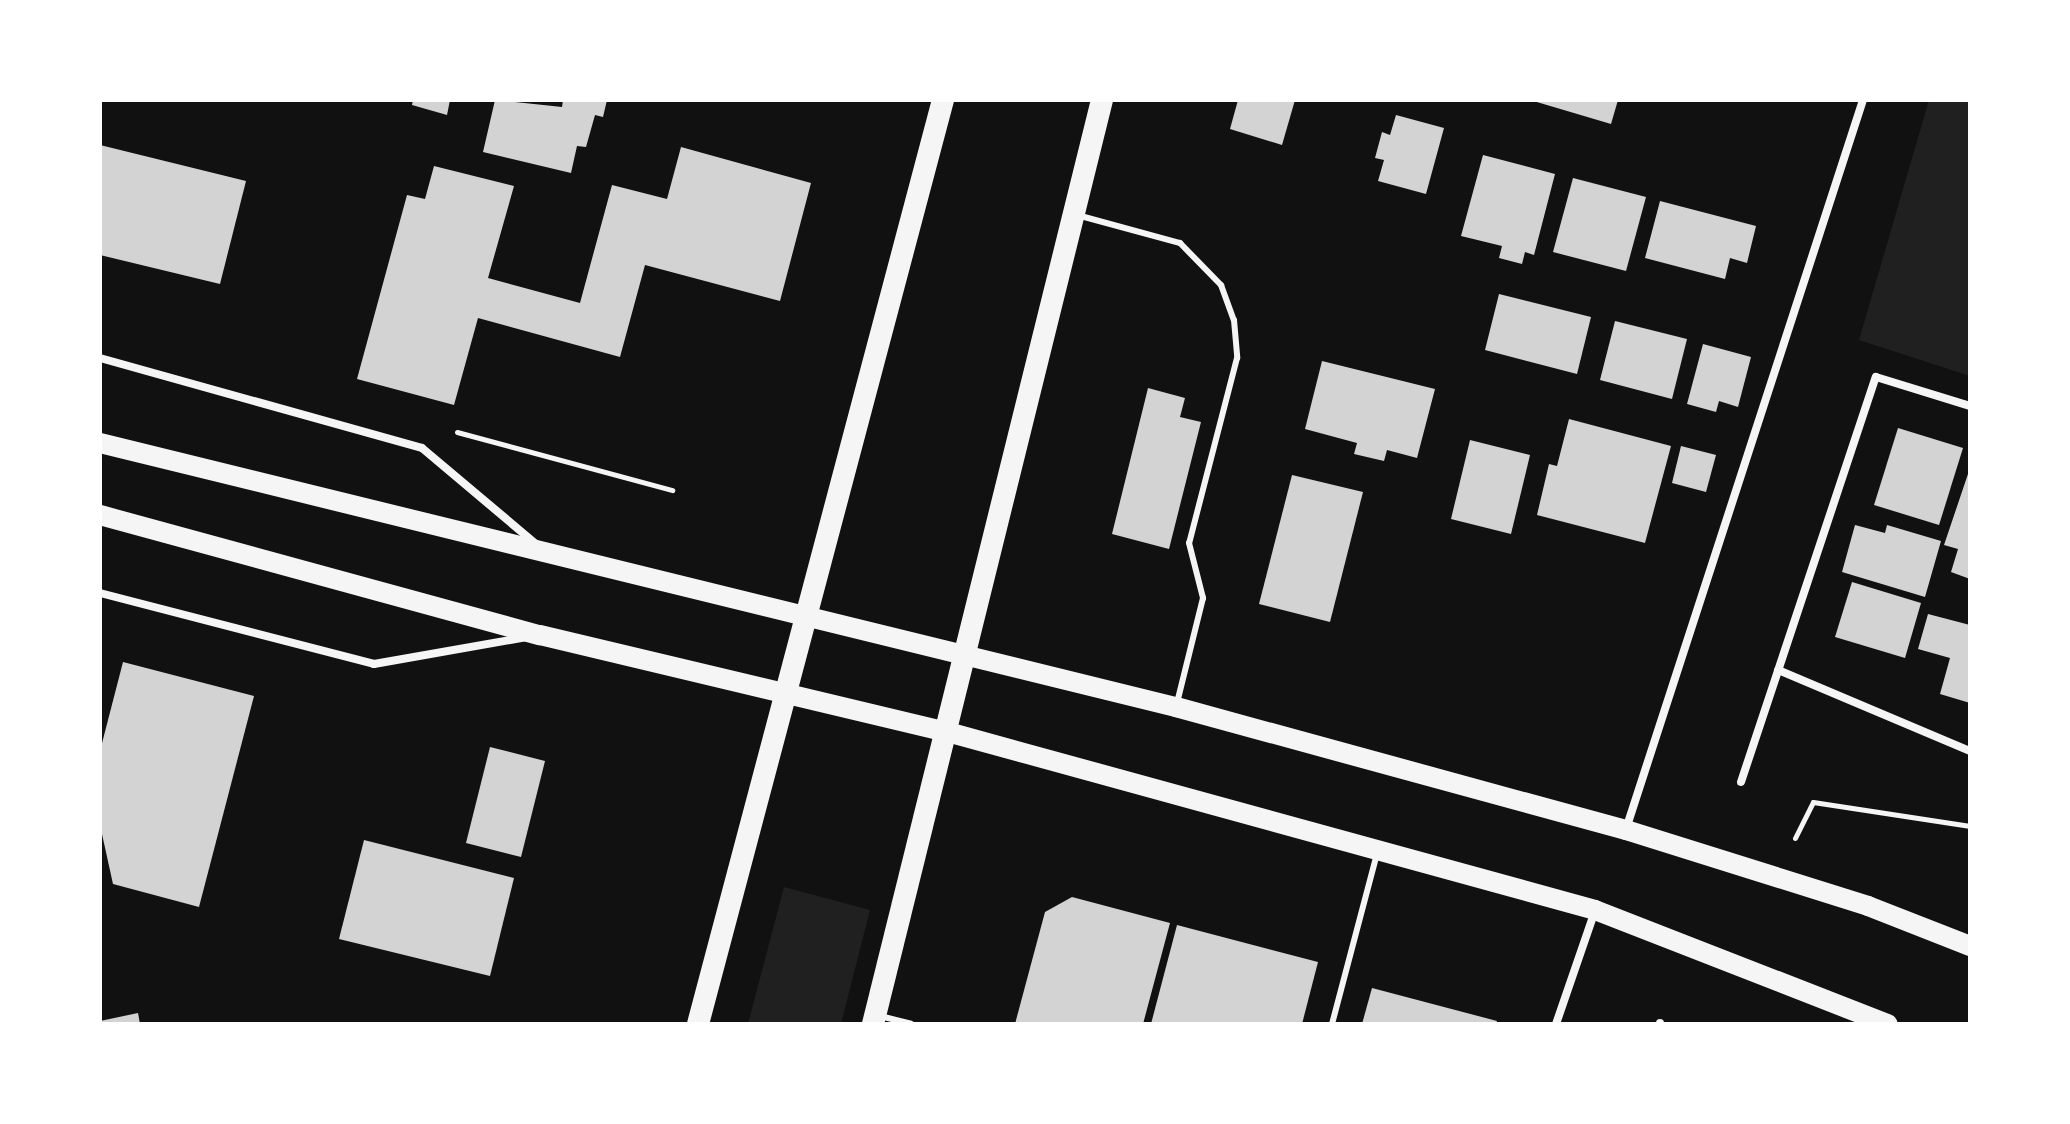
<!DOCTYPE html>
<style>
body{margin:0}
#map{position:relative;width:2070px;height:1124px;overflow:hidden;background:#111;font-family:Poppins,sans-serif}
div>[style]{position:absolute}
.green>*{inset:0;background:#202020}
.building>*{inset:0;background:#d3d3d3}
.path>*{height:5px;margin:-2.5px;padding:0 2.5px;transform-origin:2.5px;border-radius:2.5px;background:#f5f5f5}
.service>*{height:6px;margin:-3px;padding:0 3px;transform-origin:3px;border-radius:3px;background:#f5f5f5}
.minor>*{height:8px;margin:-4px;padding:0 4px;transform-origin:4px;border-radius:4px;background:#f5f5f5}
.primary>*{height:20px;margin:-10px;padding:0 10px;transform-origin:10px;border-radius:10px;background:#f5f5f5}
.trunk>*{height:22px;margin:-11px;padding:0 11px;transform-origin:11px;border-radius:11px;background:#f5f5f5}
span{translate:-50% -50%;white-space:nowrap;text-align:center;line-height:1.15;-webkit-text-stroke:7px #fff;paint-order:stroke}
.frame{position:absolute;inset:0;border:102px solid #fff;pointer-events:none}
</style>
<div id="map">
<div class="green">
<div style="clip-path:polygon(1929px 100px,1970px 100px,1970px 376px,1859px 340px)"></div>
<div style="clip-path:polygon(784px 887px,870px 910px,841px 1024px,748px 1024px)"></div>
</div>
<div class="building">
<div style="clip-path:polygon(413px 100px,450px 100px,447px 115px,412px 105px)"></div>
<div style="clip-path:polygon(495px 100px,562px 107px,563px 100px,607px 100px,603px 117px,595px 115px,586px 147px,577px 146px,571px 173px,483px 152px)"></div>
<div style="clip-path:polygon(1238px 100px,1295px 100px,1282px 145px,1230px 129px)"></div>
<div style="clip-path:polygon(1530px 100px,1618px 100px,1611px 124px)"></div>
<div style="clip-path:polygon(1396px 115px,1444px 128px,1426px 194px,1378px 181px,1384px 160px,1375px 158px,1382px 132px,1390px 135px)"></div>
<div style="clip-path:polygon(100px 145px,246px 181px,220px 284px,100px 255px)"></div>
<div style="clip-path:polygon(681px 147px,811px 183px,780px 301px,645px 265px,620px 357px,478px 318px,454px 405px,357px 379px,407px 195px,425px 199px,434px 166px,514px 186px,488px 278px,580px 303px,612px 185px,667px 199px)"></div>
<div style="clip-path:polygon(1483px 155px,1555px 174px,1534px 255px,1525px 252px,1522px 264px,1499px 258px,1502px 246px,1461px 236px)"></div>
<div style="clip-path:polygon(1573px 178px,1646px 197px,1626px 271px,1553px 252px)"></div>
<div style="clip-path:polygon(1660px 201px,1756px 226px,1747px 263px,1730px 258px,1725px 279px,1645px 258px)"></div>
<div style="clip-path:polygon(1499px 294px,1591px 317px,1577px 374px,1485px 350px)"></div>
<div style="clip-path:polygon(1615px 321px,1687px 339px,1672px 399px,1600px 380px)"></div>
<div style="clip-path:polygon(1703px 344px,1751px 357px,1738px 407px,1719px 401px,1716px 412px,1687px 404px)"></div>
<div style="clip-path:polygon(1322px 361px,1435px 389px,1417px 458px,1387px 450px,1384px 461px,1354px 454px,1357px 443px,1305px 429px)"></div>
<div style="clip-path:polygon(1148px 388px,1185px 398px,1180px 417px,1201px 422px,1169px 549px,1112px 534px)"></div>
<div style="clip-path:polygon(1569px 419px,1671px 446px,1645px 543px,1537px 515px,1549px 464px,1557px 466px)"></div>
<div style="clip-path:polygon(1898px 428px,1963px 448px,1939px 525px,1874px 505px)"></div>
<div style="clip-path:polygon(1470px 440px,1530px 455px,1511px 534px,1451px 519px)"></div>
<div style="clip-path:polygon(1681px 446px,1716px 455px,1706px 492px,1672px 483px)"></div>
<div style="clip-path:polygon(1970px 468px,1970px 579px,1951px 572px,1958px 549px,1944px 545px)"></div>
<div style="clip-path:polygon(1292px 475px,1363px 492px,1330px 622px,1259px 604px)"></div>
<div style="clip-path:polygon(1855px 525px,1885px 533px,1887px 525px,1941px 541px,1925px 597px,1842px 572px)"></div>
<div style="clip-path:polygon(1852px 582px,1921px 603px,1905px 658px,1835px 637px)"></div>
<div style="clip-path:polygon(1928px 614px,1970px 625px,1970px 703px,1940px 694px,1950px 658px,1918px 649px)"></div>
<div style="clip-path:polygon(123px 662px,254px 696px,199px 907px,113px 884px,100px 825px,100px 751px)"></div>
<div style="clip-path:polygon(490px 747px,545px 761px,521px 857px,466px 843px)"></div>
<div style="clip-path:polygon(364px 840px,514px 878px,490px 976px,339px 939px)"></div>
<div style="clip-path:polygon(1072px 897px,1170px 923px,1143px 1024px,1015px 1024px,1045px 912px)"></div>
<div style="clip-path:polygon(1177px 925px,1318px 962px,1302px 1024px,1151px 1024px)"></div>
<div style="clip-path:polygon(1372px 988px,1497px 1021px,1496px 1024px,1362px 1024px)"></div>
<div style="clip-path:polygon(138px 1013px,140px 1024px,100px 1024px,100px 1021px)"></div>
</div>
<div class="path">
<div style="left:457px;top:432px;width:223px;rotate:15.1deg"></div>
<div style="left:1795px;top:838px;width:40px;rotate:-63.4deg"></div>
<div style="left:1813px;top:802px;width:159px;rotate:8.7deg"></div>
</div>
<div class="service">
<div style="left:1077px;top:215px;width:107px;rotate:15.2deg"></div>
<div style="left:1180px;top:243px;width:59px;rotate:45.7deg"></div>
<div style="left:1221px;top:285px;width:37px;rotate:70deg"></div>
<div style="left:1234px;top:320px;width:38px;rotate:85deg"></div>
<div style="left:1237px;top:358px;width:191px;rotate:104.5deg"></div>
<div style="left:1189px;top:543px;width:57px;rotate:75.7deg"></div>
<div style="left:1203px;top:598px;width:108px;rotate:103.9deg"></div>
<div style="left:880px;top:1016px;width:32px;rotate:14deg"></div>
<div style="left:1332px;top:1024px;width:176px;rotate:-75.2deg"></div>
</div>
<div class="minor">
<div style="left:100px;top:358px;width:334px;rotate:15.6deg"></div>
<div style="left:422px;top:448px;width:149px;rotate:40.1deg"></div>
<div style="left:100px;top:593px;width:283px;rotate:14.5deg"></div>
<div style="left:374px;top:664px;width:155px;rotate:-10deg"></div>
<div style="left:1778px;top:670px;width:208px;rotate:22.9deg"></div>
<div style="left:1741px;top:782px;width:427px;rotate:-71.6deg"></div>
<div style="left:1876px;top:377px;width:98px;rotate:17.1deg"></div>
<div style="left:1626px;top:829px;width:767px;rotate:-71.99deg"></div>
<div style="left:1556px;top:1024px;width:120px;rotate:-71deg"></div>
<div style="left:1660px;top:1024px;width:1px;rotate:-90deg"></div>
</div>
<div class="primary">
<div style="left:100px;top:443px;width:1108px;rotate:13.79deg"></div>
<div style="left:1176px;top:707px;width:467px;rotate:15.3deg"></div>
<div style="left:1626px;top:830px;width:254px;rotate:17.4deg"></div>
<div style="left:1868px;top:906px;width:110px;rotate:21.4deg"></div>
<div style="left:100px;top:515px;width:456px;rotate:15.3deg"></div>
<div style="left:540px;top:635px;width:415px;rotate:13.4deg"></div>
<div style="left:944px;top:731px;width:675px;rotate:15.37deg"></div>
<div style="left:1595px;top:910px;width:314px;rotate:21.3deg"></div>
</div>
<div class="trunk">
<div style="left:698px;top:1024px;width:956px;rotate:-75.15deg"></div>
<div style="left:873px;top:1024px;width:952px;rotate:-76.08deg"></div>
</div>
<div class="frame"></div>
</div>
